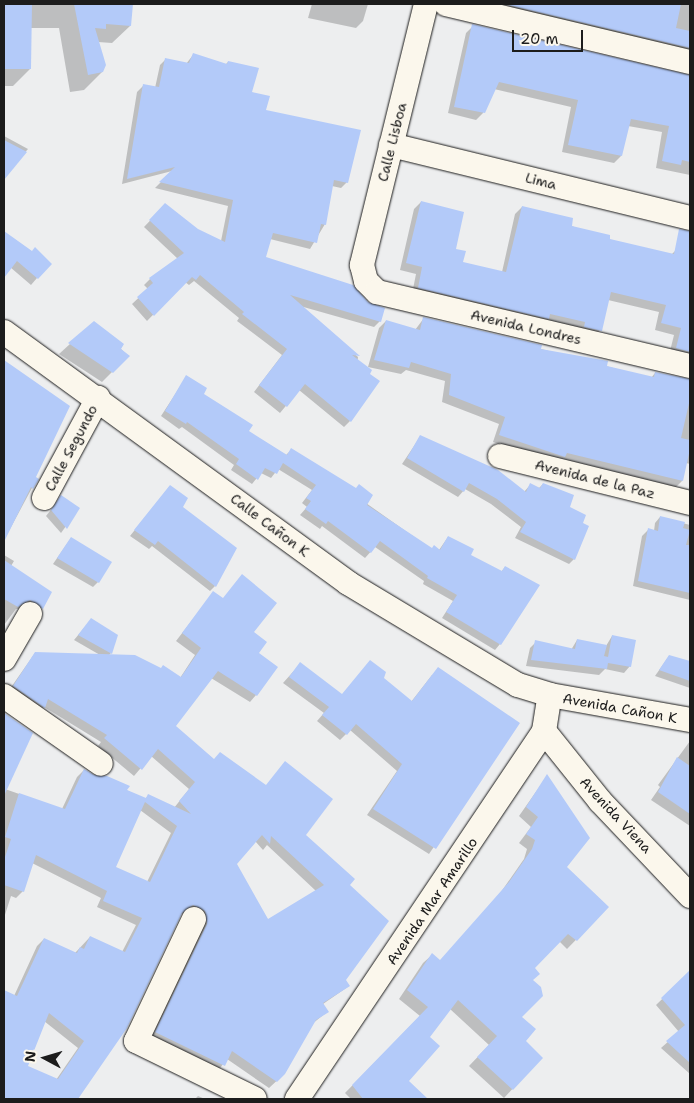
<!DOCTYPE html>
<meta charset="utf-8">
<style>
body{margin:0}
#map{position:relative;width:694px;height:1103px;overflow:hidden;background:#edeeef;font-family:"Shantell Sans",sans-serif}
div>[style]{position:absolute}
.shadow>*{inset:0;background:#0003}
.building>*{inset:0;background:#b3caf9}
.roads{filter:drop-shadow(0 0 1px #1c1c1c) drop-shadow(0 0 1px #1c1c1c)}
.minor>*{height:24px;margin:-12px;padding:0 12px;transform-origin:12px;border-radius:12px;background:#fbf7ec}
span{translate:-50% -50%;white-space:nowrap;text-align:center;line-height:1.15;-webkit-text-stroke:4px #fbf7ec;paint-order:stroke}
.street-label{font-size:14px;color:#1c1c1c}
.frame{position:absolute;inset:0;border:5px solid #1c1c1c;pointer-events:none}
.north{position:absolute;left:20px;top:1033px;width:50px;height:50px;-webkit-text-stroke:4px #fbf7ec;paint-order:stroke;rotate:276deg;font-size:14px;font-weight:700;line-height:20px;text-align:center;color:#1c1c1c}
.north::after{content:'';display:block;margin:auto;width:18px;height:22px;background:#1c1c1c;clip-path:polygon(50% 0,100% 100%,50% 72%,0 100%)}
.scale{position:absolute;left:512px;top:30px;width:71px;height:22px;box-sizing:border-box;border:2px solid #1c1c1c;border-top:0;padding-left:6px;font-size:15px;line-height:18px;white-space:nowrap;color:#1c1c1c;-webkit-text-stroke:4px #fbf7ec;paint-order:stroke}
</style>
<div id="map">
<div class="shadow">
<div style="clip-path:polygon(4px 4px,132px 4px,130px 26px,112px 43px,98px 42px,102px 72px,84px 90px,70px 92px,59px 28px,31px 28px,30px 69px,13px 86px,4px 86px)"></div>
<div style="clip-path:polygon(312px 4px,368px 4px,363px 21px,356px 28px,308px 18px)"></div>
<div style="clip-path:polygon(474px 4px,690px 4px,690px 59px)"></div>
<div style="clip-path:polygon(473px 26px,690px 76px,690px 175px,656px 168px,662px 132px,628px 126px,621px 156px,614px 163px,562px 152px,571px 107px,494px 89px,483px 113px,476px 120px,448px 113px,466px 33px)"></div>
<div style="clip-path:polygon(193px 55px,225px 65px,228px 62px,265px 111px,347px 182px,341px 188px,332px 186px,325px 224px,310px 249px,270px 239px,265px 258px,380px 321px,374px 327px,300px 306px,358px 357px,350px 421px,344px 427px,299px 390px,280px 413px,254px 392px,282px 355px,237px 321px,239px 318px,194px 281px,189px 285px,185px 282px,147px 321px,132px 304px,148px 289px,144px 285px,150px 279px,178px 259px,144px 227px,165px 205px,197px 230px,221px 241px,228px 206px,155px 188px,172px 171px,122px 184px,137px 92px,143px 86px,155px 88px,160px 65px,166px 59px,186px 64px)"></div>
<div style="clip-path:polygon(4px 136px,28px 149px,4px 176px)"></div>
<div style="clip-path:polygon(421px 202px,461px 263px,502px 272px,515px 214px,522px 207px,608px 240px,671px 255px,675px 251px,685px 253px,690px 248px,690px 363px,669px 355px,674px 335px,655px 330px,659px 312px,608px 300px,600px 330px,593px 337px,412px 294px,416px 274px,400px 270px,414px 209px)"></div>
<div style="clip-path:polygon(4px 232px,32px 252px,37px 278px,31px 285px,10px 267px,4px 276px)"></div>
<div style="clip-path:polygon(424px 318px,651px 378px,655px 373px,690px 380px,690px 464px,686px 463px,682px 481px,675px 488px,557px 463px,493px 442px,499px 424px,442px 402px,445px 381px,406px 370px,401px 374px,368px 367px,379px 328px,386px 321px,415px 330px)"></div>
<div style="clip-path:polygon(94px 322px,128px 356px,102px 382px,59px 354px)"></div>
<div style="clip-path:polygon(4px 361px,68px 407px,34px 477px,32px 488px,4px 540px)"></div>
<div style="clip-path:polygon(187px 376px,202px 395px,247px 431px,286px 455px,291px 450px,431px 549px,439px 550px,448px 537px,469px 555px,501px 572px,505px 567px,500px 644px,495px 650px,442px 618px,453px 601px,423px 584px,424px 581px,375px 547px,365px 558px,322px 526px,320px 529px,300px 515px,307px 507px,302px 503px,312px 490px,278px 469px,271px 478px,261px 473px,252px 484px,231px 470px,234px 465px,182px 427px,179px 429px,161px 416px)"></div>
<div style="clip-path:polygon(420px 437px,524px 492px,530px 485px,539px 488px,543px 484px,568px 507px,574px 559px,569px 564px,515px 538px,521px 527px,491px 504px,465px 489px,458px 497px,402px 464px)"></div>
<div style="clip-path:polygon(170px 486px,215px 586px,210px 591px,152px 546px,149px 549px,130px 536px)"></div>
<div style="clip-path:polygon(61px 497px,79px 508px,61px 533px,46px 516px)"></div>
<div style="clip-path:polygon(660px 517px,690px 525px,690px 600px,633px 586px,642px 536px,648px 530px,654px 531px,655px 523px)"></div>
<div style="clip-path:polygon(71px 538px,98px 582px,93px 587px,53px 564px)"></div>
<div style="clip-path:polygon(4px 555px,14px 561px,11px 566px,51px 593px,35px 615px,29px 608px,16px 609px,4px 625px)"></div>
<div style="clip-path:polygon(evenodd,213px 593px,252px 633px,257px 654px,256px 695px,250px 702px,211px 678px,174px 726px,305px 836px,348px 885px,345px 980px,349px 986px,323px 1004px,327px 1012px,312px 1024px,284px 1074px,269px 1088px,227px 1059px,217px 1072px,149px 1039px,192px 913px,180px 914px,126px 1027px,77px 1099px,4px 1099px,4px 991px,14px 996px,37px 946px,44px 939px,75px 953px,90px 937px,122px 952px,136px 925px,97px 907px,101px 898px,32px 863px,23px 891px,16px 898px,11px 896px,4px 918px,4px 714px,31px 733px,5px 789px,62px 809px,77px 777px,84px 770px,145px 799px,148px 796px,174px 808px,189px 789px,151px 756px,134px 776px,98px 746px,101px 742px,44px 707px,37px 714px,7px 693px,35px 653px,100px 655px,74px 640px,84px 628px,111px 653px,108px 656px,180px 678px,195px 655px,176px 641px,213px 593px,140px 810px,171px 833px,147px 882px,114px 868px,140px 810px,213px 593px,255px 841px,263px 850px,267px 845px,316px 891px,268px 920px,235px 864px,255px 841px,213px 593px,44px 1021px,78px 1048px,56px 1080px,26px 1067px,44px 1021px)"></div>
<div style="clip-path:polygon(612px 636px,630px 666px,624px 673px,605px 669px,599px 675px,526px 666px,530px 648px,536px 642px,571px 650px,577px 640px,606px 646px)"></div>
<div style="clip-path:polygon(669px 656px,690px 662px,690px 688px,655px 676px)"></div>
<div style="clip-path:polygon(300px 664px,341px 695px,383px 679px,411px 702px,432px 675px,518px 724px,429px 854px,367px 815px,397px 771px,350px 730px,340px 740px,317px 721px,324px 713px,283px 683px)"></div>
<div style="clip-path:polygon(690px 741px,690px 826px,651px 800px,660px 787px,658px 785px)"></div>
<div style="clip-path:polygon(547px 776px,566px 867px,608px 907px,567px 949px,559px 941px,533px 968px,520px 1017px,524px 1042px,541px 1058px,504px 1098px,469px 1066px,489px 1045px,450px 1009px,428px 1037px,407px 1081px,416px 1099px,351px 1099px,345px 1093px,420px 1016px,399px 999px,423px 963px,432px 955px,440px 962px,501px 892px,524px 859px,527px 849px,519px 843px,531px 827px,519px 816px)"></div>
<div style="clip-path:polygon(690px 972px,690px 1074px,661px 1048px,679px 1032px,656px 1005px)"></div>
<div style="clip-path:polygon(198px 1096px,205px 1099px,195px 1099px)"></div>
</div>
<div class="building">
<div style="clip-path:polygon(5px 4px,32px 4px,31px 69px,5px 69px)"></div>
<div style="clip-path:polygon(74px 4px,133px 4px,131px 26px,106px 24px,106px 29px,95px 28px,106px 65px,103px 72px,88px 75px)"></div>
<div style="clip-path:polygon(504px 4px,681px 4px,676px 28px,690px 31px,690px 48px)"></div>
<div style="clip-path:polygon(472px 24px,690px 75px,690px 162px,682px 160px,681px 165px,662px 161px,669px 126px,631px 119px,622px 156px,568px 145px,578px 100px,499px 82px,485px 113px,454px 107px)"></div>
<div style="clip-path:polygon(193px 53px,227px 64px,228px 61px,259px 68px,252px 92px,270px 96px,266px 110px,361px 130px,348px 183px,334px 180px,326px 225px,321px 224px,317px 243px,273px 233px,266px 257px,353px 285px,368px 302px,385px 308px,381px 322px,290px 295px,360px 356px,352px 355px,372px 370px,370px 374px,380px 381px,351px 422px,305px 384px,287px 407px,259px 385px,287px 349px,242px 314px,244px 312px,200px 275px,196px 280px,192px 277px,154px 316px,137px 297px,153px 283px,149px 278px,184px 253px,149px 220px,165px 203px,198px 229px,225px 242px,233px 200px,159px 182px,175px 167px,127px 179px,143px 84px,159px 87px,165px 58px,189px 63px)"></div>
<div style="clip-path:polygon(4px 140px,27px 152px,4px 180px)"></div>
<div style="clip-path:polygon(421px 201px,464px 212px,456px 249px,466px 251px,463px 262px,506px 272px,522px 206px,573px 218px,572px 226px,610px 235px,610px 239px,674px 254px,679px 229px,690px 231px,690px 352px,676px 348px,681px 328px,661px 323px,666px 305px,611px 292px,602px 331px,584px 327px,585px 322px,550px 314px,549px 319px,418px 288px,422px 267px,406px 263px)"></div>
<div style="clip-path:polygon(4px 231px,32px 251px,35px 247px,52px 264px,38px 279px,17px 261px,4px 278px)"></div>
<div style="clip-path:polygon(423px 317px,542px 345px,541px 349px,608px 361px,607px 366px,654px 377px,655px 372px,690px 379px,690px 399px,681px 438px,690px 440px,690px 449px,683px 481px,567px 453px,565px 457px,499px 435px,505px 417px,449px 395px,451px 374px,411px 362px,409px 368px,374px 360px,386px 320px,420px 330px)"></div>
<div style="clip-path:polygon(94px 321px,124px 344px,121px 349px,130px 356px,113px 373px,68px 343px)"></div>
<div style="clip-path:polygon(4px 360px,70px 406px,36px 477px,39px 479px,33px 489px,31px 487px,4px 542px)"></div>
<div style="clip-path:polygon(186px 375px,207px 388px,204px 394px,253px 425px,249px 431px,287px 455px,291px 448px,356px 488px,359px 484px,373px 495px,367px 505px,432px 548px,434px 545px,440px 550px,448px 536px,474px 549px,471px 555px,502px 571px,505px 566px,540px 585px,501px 645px,446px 612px,457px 595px,427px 578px,428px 576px,380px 541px,371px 553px,328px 521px,326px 524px,305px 509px,311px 501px,306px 498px,316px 485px,283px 463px,277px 474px,265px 468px,258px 480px,236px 464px,239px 459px,187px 422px,186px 424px,165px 411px)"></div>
<div style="clip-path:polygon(420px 435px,498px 470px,526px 492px,530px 483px,540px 488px,543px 483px,574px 495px,570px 507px,586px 515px,583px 523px,589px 526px,575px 560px,520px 532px,526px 522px,497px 499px,469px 483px,464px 492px,407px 458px)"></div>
<div style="clip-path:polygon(170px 485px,188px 498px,183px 507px,237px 548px,216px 587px,158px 541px,155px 545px,134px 530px)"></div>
<div style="clip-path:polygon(61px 495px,80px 508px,67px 529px,51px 510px)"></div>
<div style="clip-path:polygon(660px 516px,685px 522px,683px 528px,690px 530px,686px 545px,690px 545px,690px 593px,638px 581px,648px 528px,658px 531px)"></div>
<div style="clip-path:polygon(71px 537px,112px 562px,99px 583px,57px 558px)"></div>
<div style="clip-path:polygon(4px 560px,52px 592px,43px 609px,30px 600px,18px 607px,4px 599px)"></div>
<div style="clip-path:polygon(evenodd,242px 574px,277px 603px,254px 632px,267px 642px,259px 653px,278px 667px,257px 696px,218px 671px,176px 726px,214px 759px,220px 752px,266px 785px,285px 761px,333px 799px,306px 835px,355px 879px,350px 885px,389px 921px,346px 980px,350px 986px,323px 1003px,329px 1012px,316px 1020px,285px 1074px,277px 1082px,232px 1051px,225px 1066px,155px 1032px,207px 924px,205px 911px,193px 905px,182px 913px,127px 1028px,78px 1099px,4px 1099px,4px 990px,17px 996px,44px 938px,77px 953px,80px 947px,84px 949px,90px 936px,125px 952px,142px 918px,103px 901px,107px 891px,36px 855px,24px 892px,4px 885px,4px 860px,11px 839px,5px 837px,19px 793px,65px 809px,84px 769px,94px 775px,107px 776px,130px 786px,127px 790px,146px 798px,148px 794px,191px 814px,179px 801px,195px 782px,158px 749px,142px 770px,104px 738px,107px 735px,48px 699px,45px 708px,13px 686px,35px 652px,135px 655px,161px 668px,163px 665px,181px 677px,201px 648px,182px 633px,213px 591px,223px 598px,242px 574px,145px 802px,177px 826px,150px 882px,116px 867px,145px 802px,242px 574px,262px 835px,270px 844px,271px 836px,324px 885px,268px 919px,237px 864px,262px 835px,242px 574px,49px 1013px,84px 1041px,58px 1079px,28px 1066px,49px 1013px)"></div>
<div style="clip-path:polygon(91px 618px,118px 635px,112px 654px,78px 635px)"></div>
<div style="clip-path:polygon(612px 635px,636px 640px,631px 667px,608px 663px,607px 669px,531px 660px,535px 640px,575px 649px,577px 639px,607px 645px,604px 656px,608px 657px)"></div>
<div style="clip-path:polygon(669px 655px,690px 661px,690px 681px,659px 670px)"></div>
<div style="clip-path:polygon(370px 660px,386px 672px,384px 678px,412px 701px,438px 667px,520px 723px,436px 849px,373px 809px,402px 764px,356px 724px,347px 735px,322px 715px,329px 707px,289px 677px,300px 662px,342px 694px)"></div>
<div style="clip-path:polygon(4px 713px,33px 733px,4px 796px)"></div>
<div style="clip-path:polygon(677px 757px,690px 766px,690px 814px,658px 792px)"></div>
<div style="clip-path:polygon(547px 774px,590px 838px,567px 867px,609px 907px,577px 941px,568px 934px,535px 968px,540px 974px,533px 980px,541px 987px,543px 996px,522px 1017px,536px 1029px,526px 1041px,543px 1058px,513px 1090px,477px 1057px,497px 1036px,458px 1000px,430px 1037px,440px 1046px,409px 1081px,428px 1099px,363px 1099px,352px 1085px,428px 1007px,407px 990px,432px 953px,440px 960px,509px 882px,532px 849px,535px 840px,526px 834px,538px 817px,526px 807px)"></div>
<div style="clip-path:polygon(690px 970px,690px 1063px,666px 1041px,685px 1025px,661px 998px)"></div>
</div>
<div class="roads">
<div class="minor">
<div style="left:426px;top:4px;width:269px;rotate:103.8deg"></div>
<div style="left:362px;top:265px;width:16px;rotate:76deg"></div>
<div style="left:366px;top:281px;width:16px;rotate:45deg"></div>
<div style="left:377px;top:292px;width:322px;rotate:13.3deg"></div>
<div style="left:446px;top:4px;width:251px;rotate:13.4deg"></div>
<div style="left:391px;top:145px;width:308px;rotate:13.7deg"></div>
<div style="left:4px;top:332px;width:426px;rotate:36.1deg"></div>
<div style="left:348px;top:583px;width:198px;rotate:31deg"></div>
<div style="left:518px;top:685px;width:34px;rotate:17deg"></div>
<div style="left:550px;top:695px;width:142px;rotate:10.1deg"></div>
<div style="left:500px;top:456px;width:196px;rotate:13.9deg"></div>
<div style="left:44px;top:498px;width:114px;rotate:-61.6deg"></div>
<div style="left:4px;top:659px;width:52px;rotate:-60deg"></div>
<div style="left:4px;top:696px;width:118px;rotate:35deg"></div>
<div style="left:544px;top:731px;width:90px;rotate:51.3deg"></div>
<div style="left:600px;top:801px;width:131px;rotate:46.5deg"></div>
<div style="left:194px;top:919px;width:135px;rotate:115.4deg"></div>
<div style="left:136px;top:1041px;width:132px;rotate:26deg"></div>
<div style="left:297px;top:1099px;width:443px;rotate:-56.1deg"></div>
<div style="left:544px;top:731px;width:36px;rotate:-81deg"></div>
</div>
</div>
<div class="street-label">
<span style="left:392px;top:142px;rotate:-76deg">Calle Lisboa</span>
<span style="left:541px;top:181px;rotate:14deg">Lima</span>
<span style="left:526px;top:327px;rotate:13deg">Avenida Londres</span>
<span style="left:71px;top:448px;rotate:-62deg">Calle Segundo</span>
<span style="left:595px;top:479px;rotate:14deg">Avenida de la Paz</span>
<span style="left:270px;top:525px;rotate:37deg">Calle Cañon K</span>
<span style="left:620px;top:708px;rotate:10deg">Avenida Cañon K</span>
<span style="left:616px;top:815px;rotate:47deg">Avenida Viena</span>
<span style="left:432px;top:901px;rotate:-56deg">Avenida Mar Amarillo</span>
</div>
<div class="frame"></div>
<div class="north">N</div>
<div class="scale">20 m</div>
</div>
